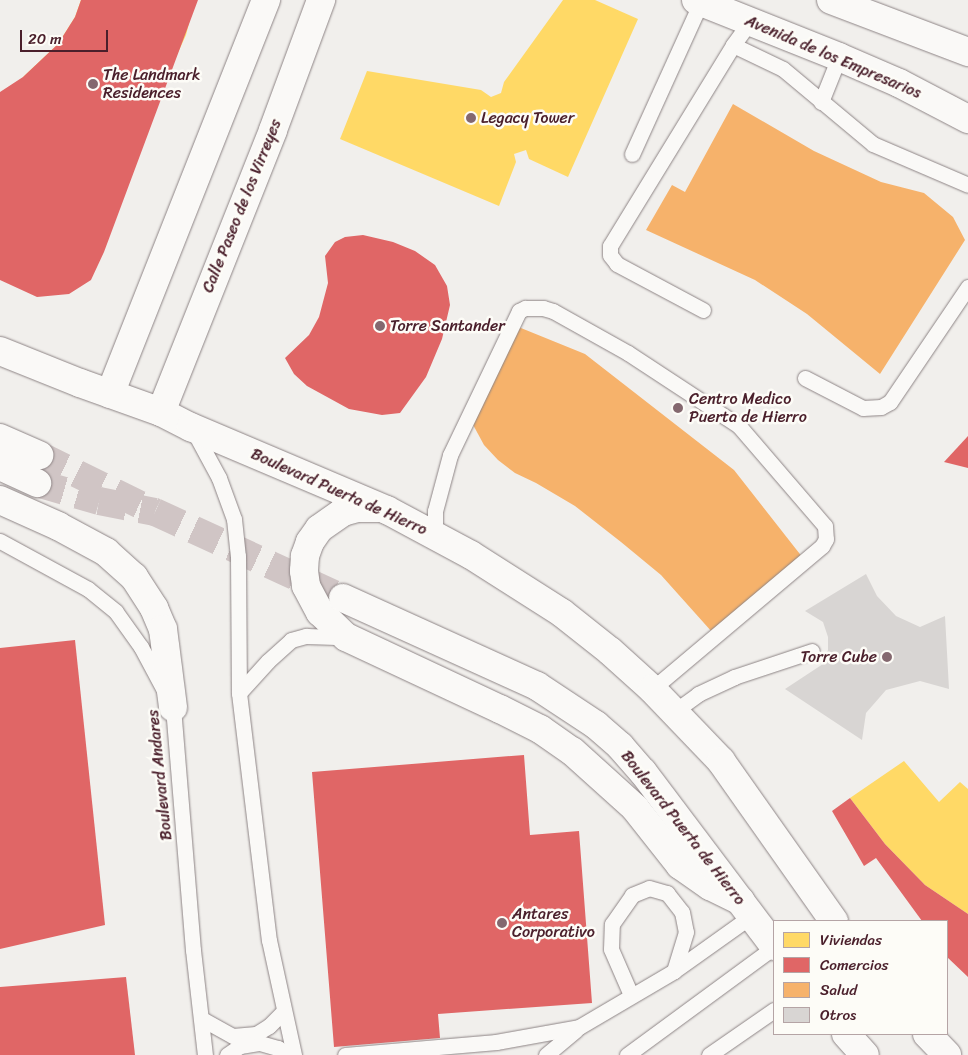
<!DOCTYPE html>
<style>
body{margin:0}
#map{position:relative;width:968px;height:1055px;overflow:hidden;background:#f1efec;font-family:Sriracha,sans-serif}
div>[style]{position:absolute}
.homes>*{inset:0;background:#ffd966}
.shops>*{inset:0;background:#e06666}
.health>*{inset:0;background:#f6b26b}
.building>*{inset:0;background:#d8d5d3}
.street-tunnel>*{height:28px;margin-top:-14px;transform-origin:0;background:repeating-linear-gradient(90deg,#d0c5c5 0 28px,transparent 0 42px)}
.primary-tunnel>*{height:28px;margin-top:-14px;transform-origin:0;background:repeating-linear-gradient(90deg,#d0c5c5 0 28px,transparent 0 42px)}
.roads{filter:drop-shadow(0 0 1px #8d8485) drop-shadow(0 0 1px #8d8485)}
.lane>*{height:15px;margin:-7.5px;padding:0 7.5px;transform-origin:7.5px;border-radius:7.5px;background:#faf9f7}
.street>*{height:28px;margin:-14px;padding:0 14px;transform-origin:14px;border-radius:14px;background:#faf9f7}
.primary>*{height:28px;margin:-14px;padding:0 14px;transform-origin:14px;border-radius:14px;background:#faf9f7}
.dots>*{width:14px;height:14px;translate:-50% -50%;box-sizing:border-box;border:2px solid #fdfcf7;border-radius:50%}
span{translate:-50% -50%;white-space:nowrap;text-align:center;line-height:1.15;-webkit-text-stroke:5px #fdfcf7;paint-order:stroke}
.street-label{font-size:16px;color:#4a1f2b}
.poi-label{font-size:16px;color:#4a1f2b}
.left{translate:0 -50%;text-align:left}
.right{translate:-100% -50%;text-align:right}
.legend{position:absolute;left:773px;top:920px;width:175px;height:115px;box-sizing:border-box;background:#fdfcf7;border:1px solid #b5a4a5;margin:0;padding:6px 9px;list-style:none;font-size:15px;color:#4a1f2b}
.legend li{display:flex;align-items:center;gap:10px;height:25px}
.legend b{width:25px;border:1px solid #b5a4a5}
.scale{position:absolute;left:20px;top:30px;width:88px;height:22px;box-sizing:border-box;border:2px solid #4a1f2b;border-top:0;padding-left:6px;font-size:15px;line-height:18px;white-space:nowrap;color:#4a1f2b;-webkit-text-stroke:4px #fdfcf7;paint-order:stroke}
</style>
<div id="map">
<div class="homes">
<div style="clip-path:polygon(81px 0,195px 0,186px 35px,171px 68px,153px 98px,126px 132px,100px 156px,91px 155px,25px 90px,23px 77px,58px 44px,75px 17px)"></div>
<div style="clip-path:polygon(563px 0,595px 0,638px 19px,568px 177px,529px 159px,526px 150px,514px 154px,516px 162px,499px 206px,340px 139px,367px 71px,481px 90px,491px 97px,501px 93px,504px 82px)"></div>
<div style="clip-path:polygon(904px 761px,939px 802px,960px 782px,968px 789px,968px 914px,925px 885px,885px 844px,850px 798px)"></div>
</div>
<div class="shops">
<div style="clip-path:polygon(81px 0,198px 0,104px 252px,91px 280px,69px 294px,37px 297px,0 280px,0 92px,23px 77px,58px 44px,75px 17px)"></div>
<div style="clip-path:polygon(363px 235px,393px 242px,415px 251px,435px 265px,447px 286px,450px 305px,442px 339px,426px 377px,400px 413px,382px 415px,349px 409px,307px 386px,294px 374px,285px 358px,309px 335px,319px 317px,328px 283px,325px 256px,335px 242px,345px 237px)"></div>
<div style="clip-path:polygon(968px 436px,968px 468px,944px 462px)"></div>
<div style="clip-path:polygon(75px 640px,105px 925px,0 949px,0 648px)"></div>
<div style="clip-path:polygon(524px 755px,530px 835px,579px 831px,592px 1003px,438px 1014px,440px 1038px,334px 1047px,312px 772px)"></div>
<div style="clip-path:polygon(850px 798px,885px 844px,925px 885px,968px 914px,968px 977px,947px 957px,947px 921px,922px 921px,876px 858px,864px 866px,832px 811px)"></div>
<div style="clip-path:polygon(126px 977px,135px 1055px,0 1055px,0 987px)"></div>
</div>
<div class="health">
<div style="clip-path:polygon(733px 104px,814px 151px,881px 182px,924px 193px,953px 217px,965px 240px,880px 374px,807px 314px,755px 280px,646px 230px,672px 185px,685px 192px)"></div>
<div style="clip-path:polygon(516px 326px,585px 354px,734px 470px,803px 558px,712px 632px,661px 575px,621px 542px,575px 506px,536px 483px,515px 473px,498px 460px,484px 445px,471px 421px)"></div>
</div>
<div class="building">
<div style="clip-path:polygon(866px 574px,877px 596px,896px 616px,920px 627px,945px 616px,949px 689px,920px 681px,886px 690px,866px 713px,862px 740px,785px 689px,823px 664px,828px 650px,828px 637px,823px 622px,805px 611px)"></div>
</div>
<div class="street-tunnel">
<div style="left:39px;top:455px;width:129px;rotate:26.2deg"></div>
<div style="left:155px;top:512px;width:207px;rotate:24.6deg"></div>
</div>
<div class="primary-tunnel">
<div style="left:37px;top:483px;width:65px;rotate:16.2deg"></div>
<div style="left:99px;top:501px;width:57px;rotate:11.1deg"></div>
</div>
<div class="roads">
<div class="lane">
<div style="left:733px;top:45px;width:55px;rotate:25.6deg"></div>
<div style="left:783px;top:69px;width:117px;rotate:39.8deg"></div>
<div style="left:873px;top:144px;width:103px;rotate:23.3deg"></div>
<div style="left:821px;top:102px;width:48px;rotate:-68.2deg"></div>
<div style="left:632px;top:154px;width:167px;rotate:-65.6deg"></div>
<div style="left:703px;top:310px;width:98px;rotate:-151.9deg"></div>
<div style="left:617px;top:264px;width:11px;rotate:-128deg"></div>
<div style="left:610px;top:255px;width:9px;rotate:-90deg"></div>
<div style="left:610px;top:246px;width:236px;rotate:-58.5deg"></div>
<div style="left:733px;top:45px;width:31px;rotate:-54deg"></div>
<div style="left:805px;top:378px;width:65px;rotate:27.3deg"></div>
<div style="left:863px;top:408px;width:18px;rotate:-3deg"></div>
<div style="left:881px;top:407px;width:10px;rotate:-29deg"></div>
<div style="left:890px;top:402px;width:139px;rotate:-55.9deg"></div>
<div style="left:192px;top:428px;width:57px;rotate:61.6deg"></div>
<div style="left:219px;top:478px;width:44px;rotate:69.9deg"></div>
<div style="left:234px;top:519px;width:37px;rotate:84deg"></div>
<div style="left:238px;top:556px;width:137px;rotate:89.6deg"></div>
<div style="left:239px;top:693px;width:249px;rotate:83.1deg"></div>
<div style="left:269px;top:940px;width:118px;rotate:77.7deg"></div>
<div style="left:435px;top:535px;width:24px;rotate:-90deg"></div>
<div style="left:435px;top:511px;width:58px;rotate:-75deg"></div>
<div style="left:450px;top:455px;width:160px;rotate:-64.4deg"></div>
<div style="left:519px;top:311px;width:7px;rotate:-27deg"></div>
<div style="left:525px;top:308px;width:18px"></div>
<div style="left:543px;top:308px;width:10px;rotate:17deg"></div>
<div style="left:553px;top:311px;width:86px;rotate:29.2deg"></div>
<div style="left:628px;top:353px;width:133px;rotate:33.3deg"></div>
<div style="left:739px;top:426px;width:132px;rotate:49.3deg"></div>
<div style="left:825px;top:526px;width:13px;rotate:86deg"></div>
<div style="left:826px;top:539px;width:8px;rotate:120deg"></div>
<div style="left:822px;top:546px;width:222px;rotate:139.9deg"></div>
<div style="left:0;top:541px;width:100px;rotate:28.6deg"></div>
<div style="left:88px;top:589px;width:36px;rotate:39deg"></div>
<div style="left:116px;top:612px;width:43px;rotate:54.5deg"></div>
<div style="left:141px;top:647px;width:68px;rotate:61.9deg"></div>
<div style="left:173px;top:707px;width:244px;rotate:85.3deg"></div>
<div style="left:193px;top:950px;width:106px;rotate:83.5deg"></div>
<div style="left:239px;top:693px;width:43px;rotate:-47.8deg"></div>
<div style="left:268px;top:661px;width:31px;rotate:-42deg"></div>
<div style="left:291px;top:640px;width:16px;rotate:-15deg"></div>
<div style="left:306px;top:636px;width:38px;rotate:2deg"></div>
<div style="left:675px;top:711px;width:29px;rotate:-36deg"></div>
<div style="left:698px;top:694px;width:40px;rotate:-25deg"></div>
<div style="left:734px;top:677px;width:82px;rotate:-18.4deg"></div>
<div style="left:631px;top:995px;width:50px;rotate:-113.5deg"></div>
<div style="left:611px;top:949px;width:25px;rotate:-88deg"></div>
<div style="left:612px;top:924px;width:35px;rotate:-55deg"></div>
<div style="left:632px;top:895px;width:18px;rotate:-22deg"></div>
<div style="left:649px;top:888px;width:19px;rotate:16deg"></div>
<div style="left:667px;top:893px;width:24px;rotate:52deg"></div>
<div style="left:682px;top:912px;width:20px;rotate:79deg"></div>
<div style="left:686px;top:932px;width:41px;rotate:107.1deg"></div>
<div style="left:202px;top:1019px;width:35px;rotate:29deg"></div>
<div style="left:233px;top:1036px;width:23px;rotate:-5deg"></div>
<div style="left:256px;top:1034px;width:15px;rotate:-32deg"></div>
<div style="left:269px;top:1026px;width:21px;rotate:-45deg"></div>
<div style="left:227px;top:1055px;width:16px;rotate:-35deg"></div>
<div style="left:240px;top:1046px;width:20px;rotate:-9deg"></div>
<div style="left:260px;top:1043px;width:19px;rotate:16deg"></div>
<div style="left:278px;top:1048px;width:13px;rotate:32deg"></div>
<div style="left:345px;top:1055px;width:152px;rotate:-4.9deg"></div>
<div style="left:496px;top:1042px;width:84px;rotate:-10.2deg"></div>
<div style="left:579px;top:1027px;width:110px;rotate:-30.5deg"></div>
<div style="left:674px;top:971px;width:95px;rotate:-35.5deg"></div>
<div style="left:546px;top:1055px;width:39px;rotate:-40deg"></div>
<div style="left:627px;top:1055px;width:182px;rotate:-36.3deg"></div>
<div style="left:709px;top:1055px;width:79px;rotate:-34.7deg"></div>
</div>
<div class="street">
<div style="left:696px;top:0;width:154px;rotate:21.7deg"></div>
<div style="left:839px;top:57px;width:65px;rotate:23.4deg"></div>
<div style="left:899px;top:83px;width:78px;rotate:27.6deg"></div>
<div style="left:831px;top:0;width:147px;rotate:20.8deg"></div>
<div style="left:0;top:351px;width:86px;rotate:21.8deg"></div>
<div style="left:80px;top:383px;width:86px;rotate:19.7deg"></div>
<div style="left:161px;top:412px;width:34px;rotate:27deg"></div>
<div style="left:191px;top:427px;width:213px;rotate:23deg"></div>
<div style="left:387px;top:510px;width:95px;rotate:28.2deg"></div>
<div style="left:471px;top:555px;width:108px;rotate:32.5deg"></div>
<div style="left:562px;top:613px;width:61px;rotate:38.4deg"></div>
<div style="left:610px;top:651px;width:57px;rotate:42.1deg"></div>
<div style="left:652px;top:689px;width:100px;rotate:46.2deg"></div>
<div style="left:721px;top:761px;width:196px;rotate:54.8deg"></div>
<div style="left:110px;top:394px;width:424px;rotate:-68.4deg"></div>
<div style="left:161px;top:412px;width:303px;rotate:-68.3deg"></div>
<div style="left:273px;top:130px;width:139px;rotate:-69.7deg"></div>
<div style="left:0;top:438px;width:43px;rotate:23.6deg"></div>
<div style="left:380px;top:508px;width:23px;rotate:180deg"></div>
<div style="left:357px;top:508px;width:15px;rotate:164deg"></div>
<div style="left:343px;top:512px;width:29px;rotate:145deg"></div>
<div style="left:319px;top:529px;width:16px;rotate:125deg"></div>
<div style="left:310px;top:542px;width:15px;rotate:110deg"></div>
<div style="left:305px;top:556px;width:15px;rotate:94deg"></div>
<div style="left:304px;top:571px;width:15px;rotate:82deg"></div>
<div style="left:306px;top:586px;width:30px;rotate:62deg"></div>
<div style="left:320px;top:612px;width:36px;rotate:44deg"></div>
<div style="left:346px;top:637px;width:170px;rotate:25.1deg"></div>
<div style="left:500px;top:709px;width:45px;rotate:26.6deg"></div>
<div style="left:540px;top:729px;width:39px;rotate:35deg"></div>
<div style="left:572px;top:751px;width:85px;rotate:42.1deg"></div>
<div style="left:635px;top:808px;width:73px;rotate:51.7deg"></div>
<div style="left:680px;top:865px;width:37px;rotate:35deg"></div>
<div style="left:710px;top:886px;width:34px;rotate:26deg"></div>
<div style="left:343px;top:598px;width:213px;rotate:24.4deg"></div>
<div style="left:537px;top:686px;width:71px;rotate:33.5deg"></div>
<div style="left:596px;top:725px;width:32px;rotate:41deg"></div>
<div style="left:620px;top:746px;width:35px;rotate:49deg"></div>
<div style="left:643px;top:772px;width:218px;rotate:53deg"></div>
<div style="left:846px;top:1034px;width:28px;rotate:48deg"></div>
<div style="left:927px;top:1034px;width:29px;rotate:46deg"></div>
</div>
<div class="primary">
<div style="left:0;top:466px;width:41px;rotate:24.7deg"></div>
<div style="left:0;top:500px;width:64px;rotate:24.1deg"></div>
<div style="left:58px;top:526px;width:55px;rotate:28.4deg"></div>
<div style="left:106px;top:552px;width:38px;rotate:42deg"></div>
<div style="left:134px;top:577px;width:37px;rotate:57deg"></div>
<div style="left:154px;top:608px;width:23px;rotate:67deg"></div>
<div style="left:163px;top:629px;width:79px;rotate:82.7deg"></div>
</div>
</div>
<div class="dots">
<div style="left:93px;top:84px;background:#84686f"></div>
<div style="left:471px;top:118px;background:#84686f"></div>
<div style="left:380px;top:326px;background:#84686f"></div>
<div style="left:678px;top:408px;background:#84686f"></div>
<div style="left:887px;top:657px;background:#84686f"></div>
<div style="left:502px;top:923px;background:#84686f"></div>
</div>
<div class="street-label">
<span style="left:833px;top:57px;rotate:23deg">Avenida de los Empresarios</span>
<span style="left:242px;top:206px;rotate:-68deg">Calle Paseo de los Virreyes</span>
<span style="left:339px;top:492px;rotate:24deg">Boulevard Puerta de Hierro</span>
<span style="left:160px;top:775px;rotate:-96deg">Boulevard Andares</span>
<span style="left:683px;top:828px;rotate:52deg">Boulevard Puerta de Hierro</span>
</div>
<div class="poi-label">
<span class="left" style="left:103px;top:84px">The Landmark<br>Residences</span>
<span class="left" style="left:481px;top:118px">Legacy Tower</span>
<span class="left" style="left:390px;top:326px">Torre Santander</span>
<span class="left" style="left:689px;top:408px">Centro Medico<br>Puerta de Hierro</span>
<span class="right" style="left:877px;top:657px">Torre Cube</span>
<span class="left" style="left:512px;top:923px">Antares<br>Corporativo</span>
</div>
<ul class="legend">
<li><b style="height:14px;background:#ffd966"></b>Viviendas</li>
<li><b style="height:14px;background:#e06666"></b>Comercios</li>
<li><b style="height:14px;background:#f6b26b"></b>Salud</li>
<li><b style="height:14px;background:#d8d5d3"></b>Otros</li>
</ul>
<div class="scale">20 m</div>
</div>
